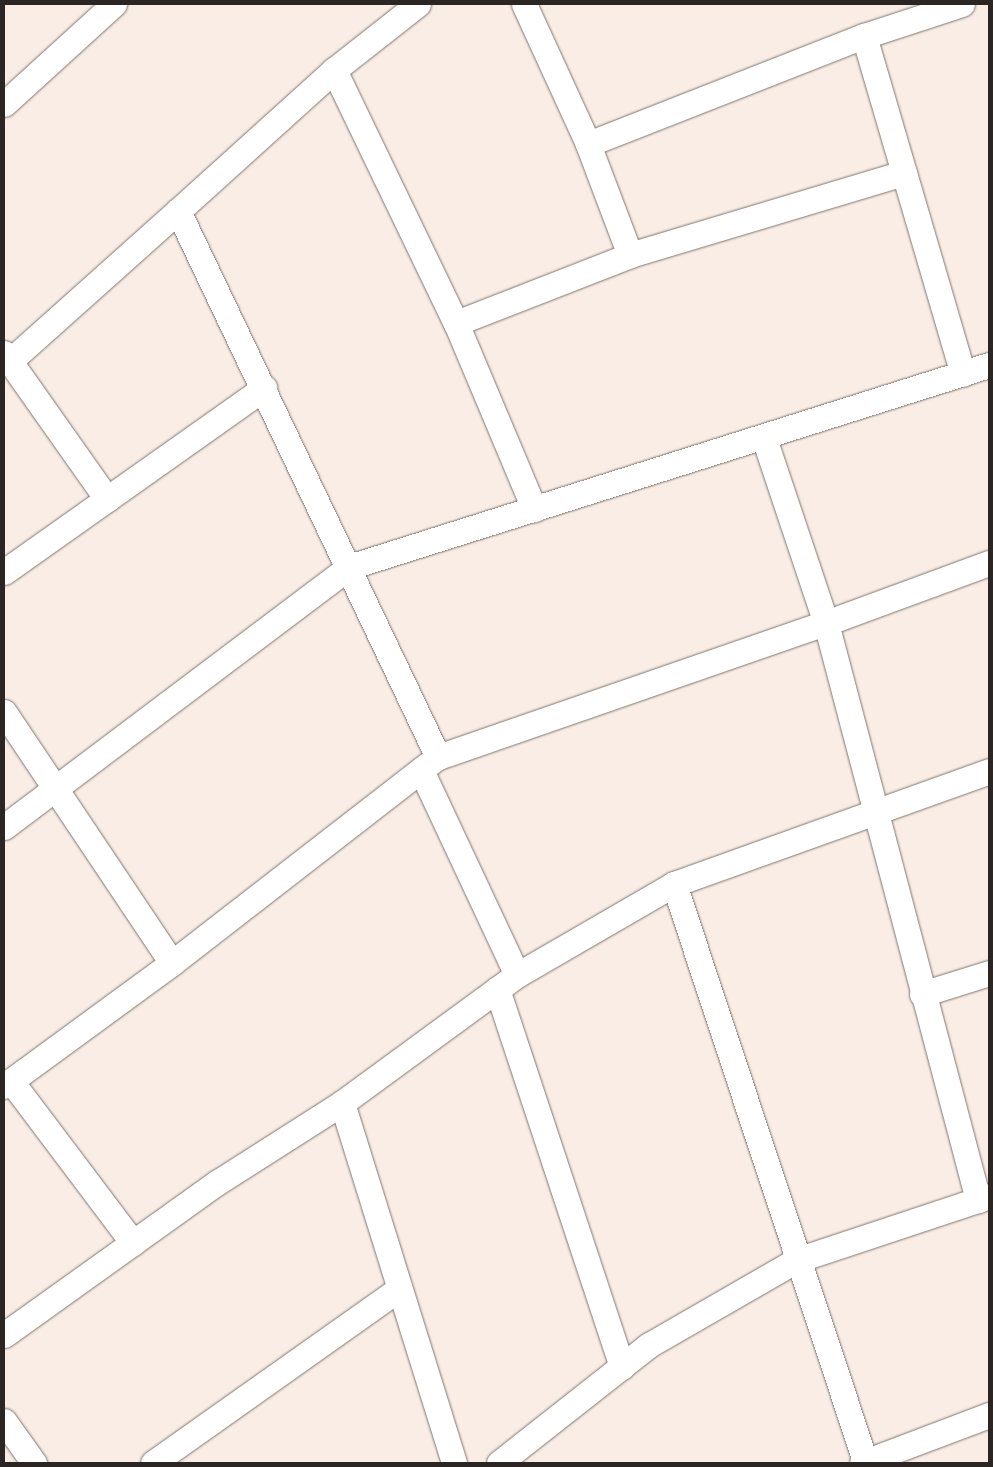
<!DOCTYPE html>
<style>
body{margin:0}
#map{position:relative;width:993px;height:1467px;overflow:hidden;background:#f9ede6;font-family:"Titillium Web",sans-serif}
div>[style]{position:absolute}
.roads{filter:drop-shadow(0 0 1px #7f756e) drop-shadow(0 0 1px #7f756e)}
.minor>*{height:25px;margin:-12.5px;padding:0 12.5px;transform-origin:12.5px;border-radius:12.5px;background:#fff}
span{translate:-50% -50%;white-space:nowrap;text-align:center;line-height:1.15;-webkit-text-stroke:5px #f9ede6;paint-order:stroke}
.frame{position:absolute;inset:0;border:5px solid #2b2624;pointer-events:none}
</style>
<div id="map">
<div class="roads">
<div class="minor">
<div style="left:524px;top:4px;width:154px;rotate:65.4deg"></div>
<div style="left:588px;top:144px;width:119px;rotate:69.3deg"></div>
<div style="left:864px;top:36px;width:352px;rotate:73.7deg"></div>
<div style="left:334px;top:70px;width:281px;rotate:64.3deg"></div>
<div style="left:456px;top:323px;width:202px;rotate:67.2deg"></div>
<div style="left:4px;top:104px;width:149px;rotate:-42.3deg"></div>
<div style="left:588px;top:144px;width:296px;rotate:-21.4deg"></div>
<div style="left:864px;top:36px;width:103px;rotate:-18.1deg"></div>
<div style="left:178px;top:211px;width:210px;rotate:-42.1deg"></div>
<div style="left:334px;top:70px;width:107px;rotate:-38.2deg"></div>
<div style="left:456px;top:323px;width:187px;rotate:-21.3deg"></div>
<div style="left:630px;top:255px;width:286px;rotate:-16.7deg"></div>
<div style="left:4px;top:353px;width:179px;rotate:54.8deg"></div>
<div style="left:10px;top:361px;width:225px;rotate:-41.8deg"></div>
<div style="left:178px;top:211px;width:605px;rotate:64.54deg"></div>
<div style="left:764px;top:438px;width:195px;rotate:71.5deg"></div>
<div style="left:826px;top:623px;width:597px;rotate:75.24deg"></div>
<div style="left:4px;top:572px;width:319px;rotate:-35.3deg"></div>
<div style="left:4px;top:712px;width:302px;rotate:56.2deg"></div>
<div style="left:421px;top:770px;width:226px;rotate:64.9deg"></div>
<div style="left:4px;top:827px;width:432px;rotate:-37deg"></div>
<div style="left:349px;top:567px;width:671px;rotate:-17.52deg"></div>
<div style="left:674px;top:884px;width:608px;rotate:71.68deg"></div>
<div style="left:497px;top:989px;width:398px;rotate:71.7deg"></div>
<div style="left:922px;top:994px;width:70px;rotate:-17.4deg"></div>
<div style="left:11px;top:1081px;width:203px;rotate:53deg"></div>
<div style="left:4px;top:1086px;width:208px;rotate:-36.2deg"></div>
<div style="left:172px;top:963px;width:336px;rotate:-37.8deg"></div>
<div style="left:438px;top:757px;width:410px;rotate:-19.1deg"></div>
<div style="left:826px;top:623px;width:174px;rotate:-20.2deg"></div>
<div style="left:342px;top:1103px;width:377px;rotate:72.7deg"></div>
<div style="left:4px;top:1335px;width:263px;rotate:-35.6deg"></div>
<div style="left:218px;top:1182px;width:147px;rotate:-32.5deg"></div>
<div style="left:342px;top:1103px;width:217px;rotate:-36.2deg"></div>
<div style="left:517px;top:975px;width:181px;rotate:-30.1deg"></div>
<div style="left:674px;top:884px;width:335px;rotate:-19.7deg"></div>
<div style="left:4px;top:1421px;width:52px;rotate:54.5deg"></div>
<div style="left:153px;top:1463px;width:301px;rotate:-35.3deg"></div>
<div style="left:499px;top:1463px;width:191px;rotate:-38.2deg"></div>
<div style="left:649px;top:1345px;width:171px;rotate:-29.9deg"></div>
<div style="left:797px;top:1260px;width:202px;rotate:-18.4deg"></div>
<div style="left:862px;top:1463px;width:136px;rotate:-20.7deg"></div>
</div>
</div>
<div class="frame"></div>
</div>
